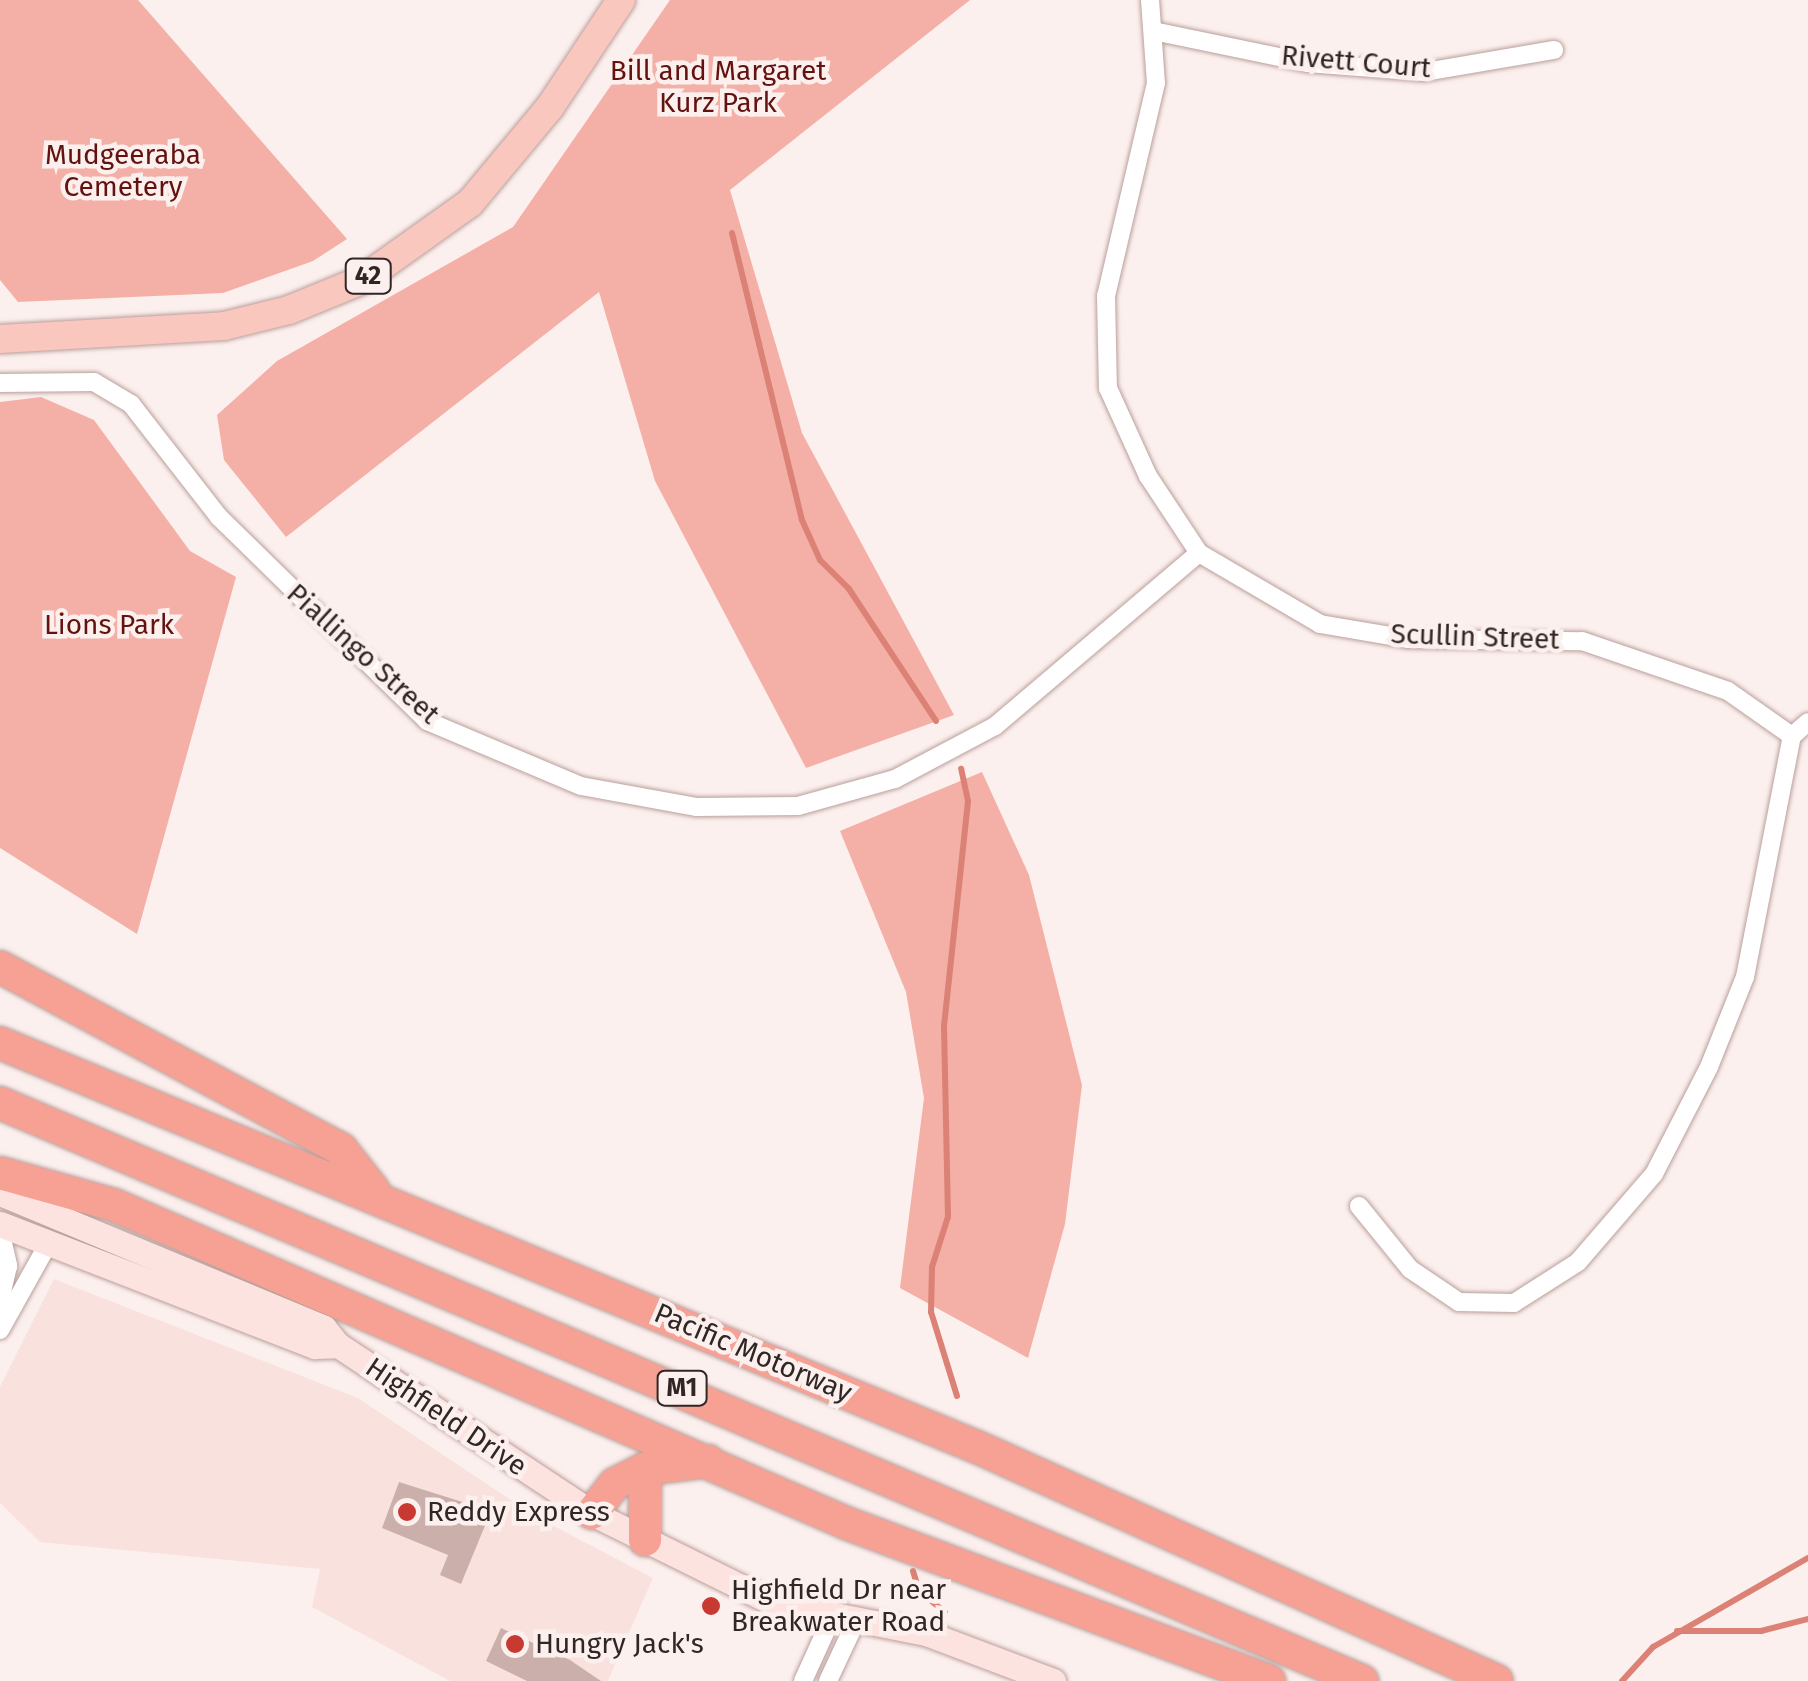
<!DOCTYPE html>
<style>
body{margin:0}
#map{position:relative;width:1808px;height:1681px;overflow:hidden;background:#fcf0ee;font-family:"Fira Sans",sans-serif}
div>[style]{position:absolute}
.built>*{inset:0;background:#f9e2de}
.green>*{inset:0;background:#f4afa6}
.stream>*{height:6px;margin:-3px;padding:0 3px;transform-origin:3px;border-radius:3px;background:#dc8176}
.building>*{inset:0;background:#cbafab}
.roads{filter:drop-shadow(0 0 2px #ba9f9b) drop-shadow(0 0 2px #ba9f9b)}
.street>*{height:18px;margin:-9px;padding:0 9px;transform-origin:9px;border-radius:9px;background:#fff}
.secondary>*{height:25px;margin:-12.5px;padding:0 12.5px;transform-origin:12.5px;border-radius:12.5px;background:#fde3df}
.primary>*{height:28px;margin:-14px;padding:0 14px;transform-origin:14px;border-radius:14px;background:#fac7bf}
.highway>*{height:32px;margin:-16px;padding:0 16px;transform-origin:16px;border-radius:16px;background:#f7a195}
.dots>*{width:28px;height:28px;translate:-50% -50%;box-sizing:border-box;border:5px solid #fcf0ee;border-radius:50%}
span{translate:-50% -50%;white-space:nowrap;text-align:center;line-height:1.15;-webkit-text-stroke:9px #fcf0ee;paint-order:stroke}
.shield-label span{padding:2px 8px;background:#fcf0ee;border:2px solid;border-radius:8px;-webkit-text-stroke-width:0}
.shield-label{font-size:25px;color:#302624;font-weight:700}
.street-label{font-size:28px;color:#302624}
.park-label{font-size:28px;color:#64120f}
.poi-label{font-size:28px;color:#302624}
.left{translate:0 -50%;text-align:left}
</style>
<div id="map">
<div class="built">
<div style="clip-path:polygon(54px 1279px,358px 1398px,535px 1516px,653px 1578px,608px 1681px,450px 1681px,312px 1607px,320px 1569px,40px 1542px,0 1503px,0 1387px)"></div>
</div>
<div class="green">
<div style="clip-path:polygon(0 0,138px 0,347px 239px,313px 261px,223px 293px,18px 302px,0 280px)"></div>
<div style="clip-path:polygon(670px 0,970px 0,730px 190px,802px 433px,954px 715px,806px 768px,655px 481px,599px 292px,286px 537px,224px 460px,217px 415px,277px 361px,513px 227px)"></div>
<div style="clip-path:polygon(41px 397px,94px 420px,190px 551px,236px 577px,137px 934px,0 848px,0 402px)"></div>
<div style="clip-path:polygon(982px 772px,1029px 875px,1082px 1085px,1065px 1224px,1028px 1358px,900px 1288px,924px 1098px,906px 992px,840px 831px)"></div>
</div>
<div class="stream">
<div style="left:732px;top:233px;width:295px;rotate:76.3deg"></div>
<div style="left:802px;top:520px;width:44px;rotate:65.8deg"></div>
<div style="left:820px;top:560px;width:41px;rotate:45deg"></div>
<div style="left:849px;top:589px;width:158px;rotate:56.6deg"></div>
<div style="left:957px;top:1396px;width:88px;rotate:-107.2deg"></div>
<div style="left:931px;top:1312px;width:45px;rotate:-88.7deg"></div>
<div style="left:932px;top:1267px;width:52px;rotate:-72.3deg"></div>
<div style="left:948px;top:1217px;width:191px;rotate:-91.2deg"></div>
<div style="left:944px;top:1026px;width:226px;rotate:-83.9deg"></div>
<div style="left:968px;top:801px;width:33px;rotate:-102deg"></div>
<div style="left:913px;top:1571px;width:21px;rotate:73deg"></div>
<div style="left:919px;top:1591px;width:33px;rotate:39deg"></div>
<div style="left:1677px;top:1631px;width:84px"></div>
<div style="left:1761px;top:1631px;width:49px;rotate:-14.3deg"></div>
<div style="left:1622px;top:1681px;width:46px;rotate:-47.6deg"></div>
<div style="left:1653px;top:1647px;width:179px;rotate:-29.9deg"></div>
</div>
<div class="building">
<div style="clip-path:polygon(399px 1482px,491px 1511px,461px 1584px,440px 1575px,448px 1555px,382px 1528px)"></div>
<div style="clip-path:polygon(501px 1628px,570px 1660px,601px 1681px,527px 1681px,486px 1661px)"></div>
</div>
<div class="roads">
<div class="street">
<div style="left:1150px;top:0;width:83px;rotate:85.9deg"></div>
<div style="left:1156px;top:83px;width:219px;rotate:103.2deg"></div>
<div style="left:1106px;top:296px;width:92px;rotate:88.8deg"></div>
<div style="left:1108px;top:388px;width:97px;rotate:65.6deg"></div>
<div style="left:1148px;top:476px;width:92px;rotate:56.5deg"></div>
<div style="left:1199px;top:553px;width:140px;rotate:30.4deg"></div>
<div style="left:1320px;top:624px;width:89px;rotate:9.7deg"></div>
<div style="left:1408px;top:639px;width:174px;rotate:0.7deg"></div>
<div style="left:1582px;top:641px;width:154px;rotate:18.9deg"></div>
<div style="left:1728px;top:691px;width:78px;rotate:35.1deg"></div>
<div style="left:1158px;top:32px;width:153px;rotate:11.7deg"></div>
<div style="left:1308px;top:63px;width:117px;rotate:4.4deg"></div>
<div style="left:1425px;top:72px;width:131px;rotate:-9.7deg"></div>
<div style="left:0;top:383px;width:94px;rotate:-0.6deg"></div>
<div style="left:94px;top:382px;width:43px;rotate:30.7deg"></div>
<div style="left:131px;top:404px;width:143px;rotate:52.1deg"></div>
<div style="left:219px;top:517px;width:291px;rotate:44.4deg"></div>
<div style="left:427px;top:721px;width:167px;rotate:22.9deg"></div>
<div style="left:581px;top:786px;width:118px;rotate:10.3deg"></div>
<div style="left:697px;top:807px;width:101px;rotate:-0.6deg"></div>
<div style="left:798px;top:806px;width:101px;rotate:-15.6deg"></div>
<div style="left:895px;top:779px;width:113px;rotate:-27.9deg"></div>
<div style="left:995px;top:726px;width:267px;rotate:-40.3deg"></div>
<div style="left:1359px;top:1206px;width:81px;rotate:51deg"></div>
<div style="left:1410px;top:1269px;width:59px;rotate:34deg"></div>
<div style="left:1459px;top:1302px;width:55px;rotate:1deg"></div>
<div style="left:1514px;top:1303px;width:76px;rotate:-32.6deg"></div>
<div style="left:1578px;top:1262px;width:116px;rotate:-49.2deg"></div>
<div style="left:1654px;top:1174px;width:120px;rotate:-62.8deg"></div>
<div style="left:1709px;top:1067px;width:97px;rotate:-68.2deg"></div>
<div style="left:1745px;top:977px;width:246px;rotate:-79deg"></div>
<div style="left:1792px;top:736px;width:21px;rotate:-41deg"></div>
<div style="left:0;top:1230px;width:37px;rotate:77deg"></div>
<div style="left:8px;top:1266px;width:37px;rotate:103deg"></div>
<div style="left:0;top:1330px;width:98px;rotate:-60.8deg"></div>
<div style="left:803px;top:1681px;width:72px;rotate:-65.6deg"></div>
<div style="left:828px;top:1681px;width:68px;rotate:-64.9deg"></div>
</div>
<div class="secondary">
<div style="left:0;top:1193px;width:351px;rotate:22.6deg"></div>
<div style="left:324px;top:1328px;width:22px;rotate:51deg"></div>
<div style="left:338px;top:1345px;width:305px;rotate:33.5deg"></div>
<div style="left:592px;top:1513px;width:202px;rotate:26.4deg"></div>
<div style="left:773px;top:1603px;width:156px;rotate:11.1deg"></div>
<div style="left:926px;top:1633px;width:136px;rotate:20.7deg"></div>
<div style="left:0;top:1224px;width:338px;rotate:21.2deg"></div>
<div style="left:315px;top:1346px;width:23px;rotate:-2deg"></div>
</div>
<div class="primary">
<div style="left:0;top:339px;width:224px;rotate:-3.3deg"></div>
<div style="left:224px;top:326px;width:67px;rotate:-13.8deg"></div>
<div style="left:289px;top:310px;width:79px;rotate:-22.3deg"></div>
<div style="left:362px;top:280px;width:133px;rotate:-35.5deg"></div>
<div style="left:470px;top:203px;width:125px;rotate:-50.2deg"></div>
<div style="left:550px;top:107px;width:128px;rotate:-56.4deg"></div>
</div>
<div class="highway">
<div style="left:0;top:967px;width:387px;rotate:28.1deg"></div>
<div style="left:341px;top:1149px;width:53px;rotate:51.8deg"></div>
<div style="left:0;top:1043px;width:1057px;rotate:22.47deg"></div>
<div style="left:977px;top:1447px;width:570px;rotate:24.23deg"></div>
<div style="left:0;top:1103px;width:1480px;rotate:23deg"></div>
<div style="left:0;top:1173px;width:118px;rotate:15.7deg"></div>
<div style="left:114px;top:1205px;width:798px;rotate:23.48deg"></div>
<div style="left:846px;top:1523px;width:452px;rotate:20.5deg"></div>
<div style="left:592px;top:1513px;width:37px;rotate:-52deg"></div>
<div style="left:615px;top:1484px;width:34px;rotate:-27deg"></div>
<div style="left:645px;top:1540px;width:71px;rotate:-90deg"></div>
<div style="left:645px;top:1469px;width:64px;rotate:-7.1deg"></div>
</div>
</div>
<div class="dots">
<div style="left:407px;top:1512px;background:#c83a31"></div>
<div style="left:711px;top:1606px;background:#c83a31"></div>
<div style="left:515px;top:1644px;background:#c83a31"></div>
</div>
<div class="shield-label">
<span style="left:368px;top:276px">42</span>
<span style="left:682px;top:1388px">M1</span>
</div>
<div class="street-label">
<span style="left:1356px;top:62px;rotate:5deg">Rivett Court</span>
<span style="left:1475px;top:637px;rotate:2deg">Scullin Street</span>
<span style="left:363px;top:654px;rotate:42deg">Piallingo Street</span>
<span style="left:753px;top:1353px;rotate:23deg">Pacific Motorway</span>
<span style="left:446px;top:1417px;rotate:34deg">Highfield Drive</span>
</div>
<div class="park-label">
<span style="left:718px;top:87px">Bill and Margaret<br>Kurz Park</span>
<span style="left:123px;top:171px">Mudgeeraba<br>Cemetery</span>
<span style="left:109px;top:625px">Lions Park</span>
</div>
<div class="poi-label">
<span class="left" style="left:427px;top:1512px">Reddy Express</span>
<span class="left" style="left:731px;top:1606px">Highfield Dr near<br>Breakwater Road</span>
<span class="left" style="left:535px;top:1644px">Hungry Jack's</span>
</div>
</div>
